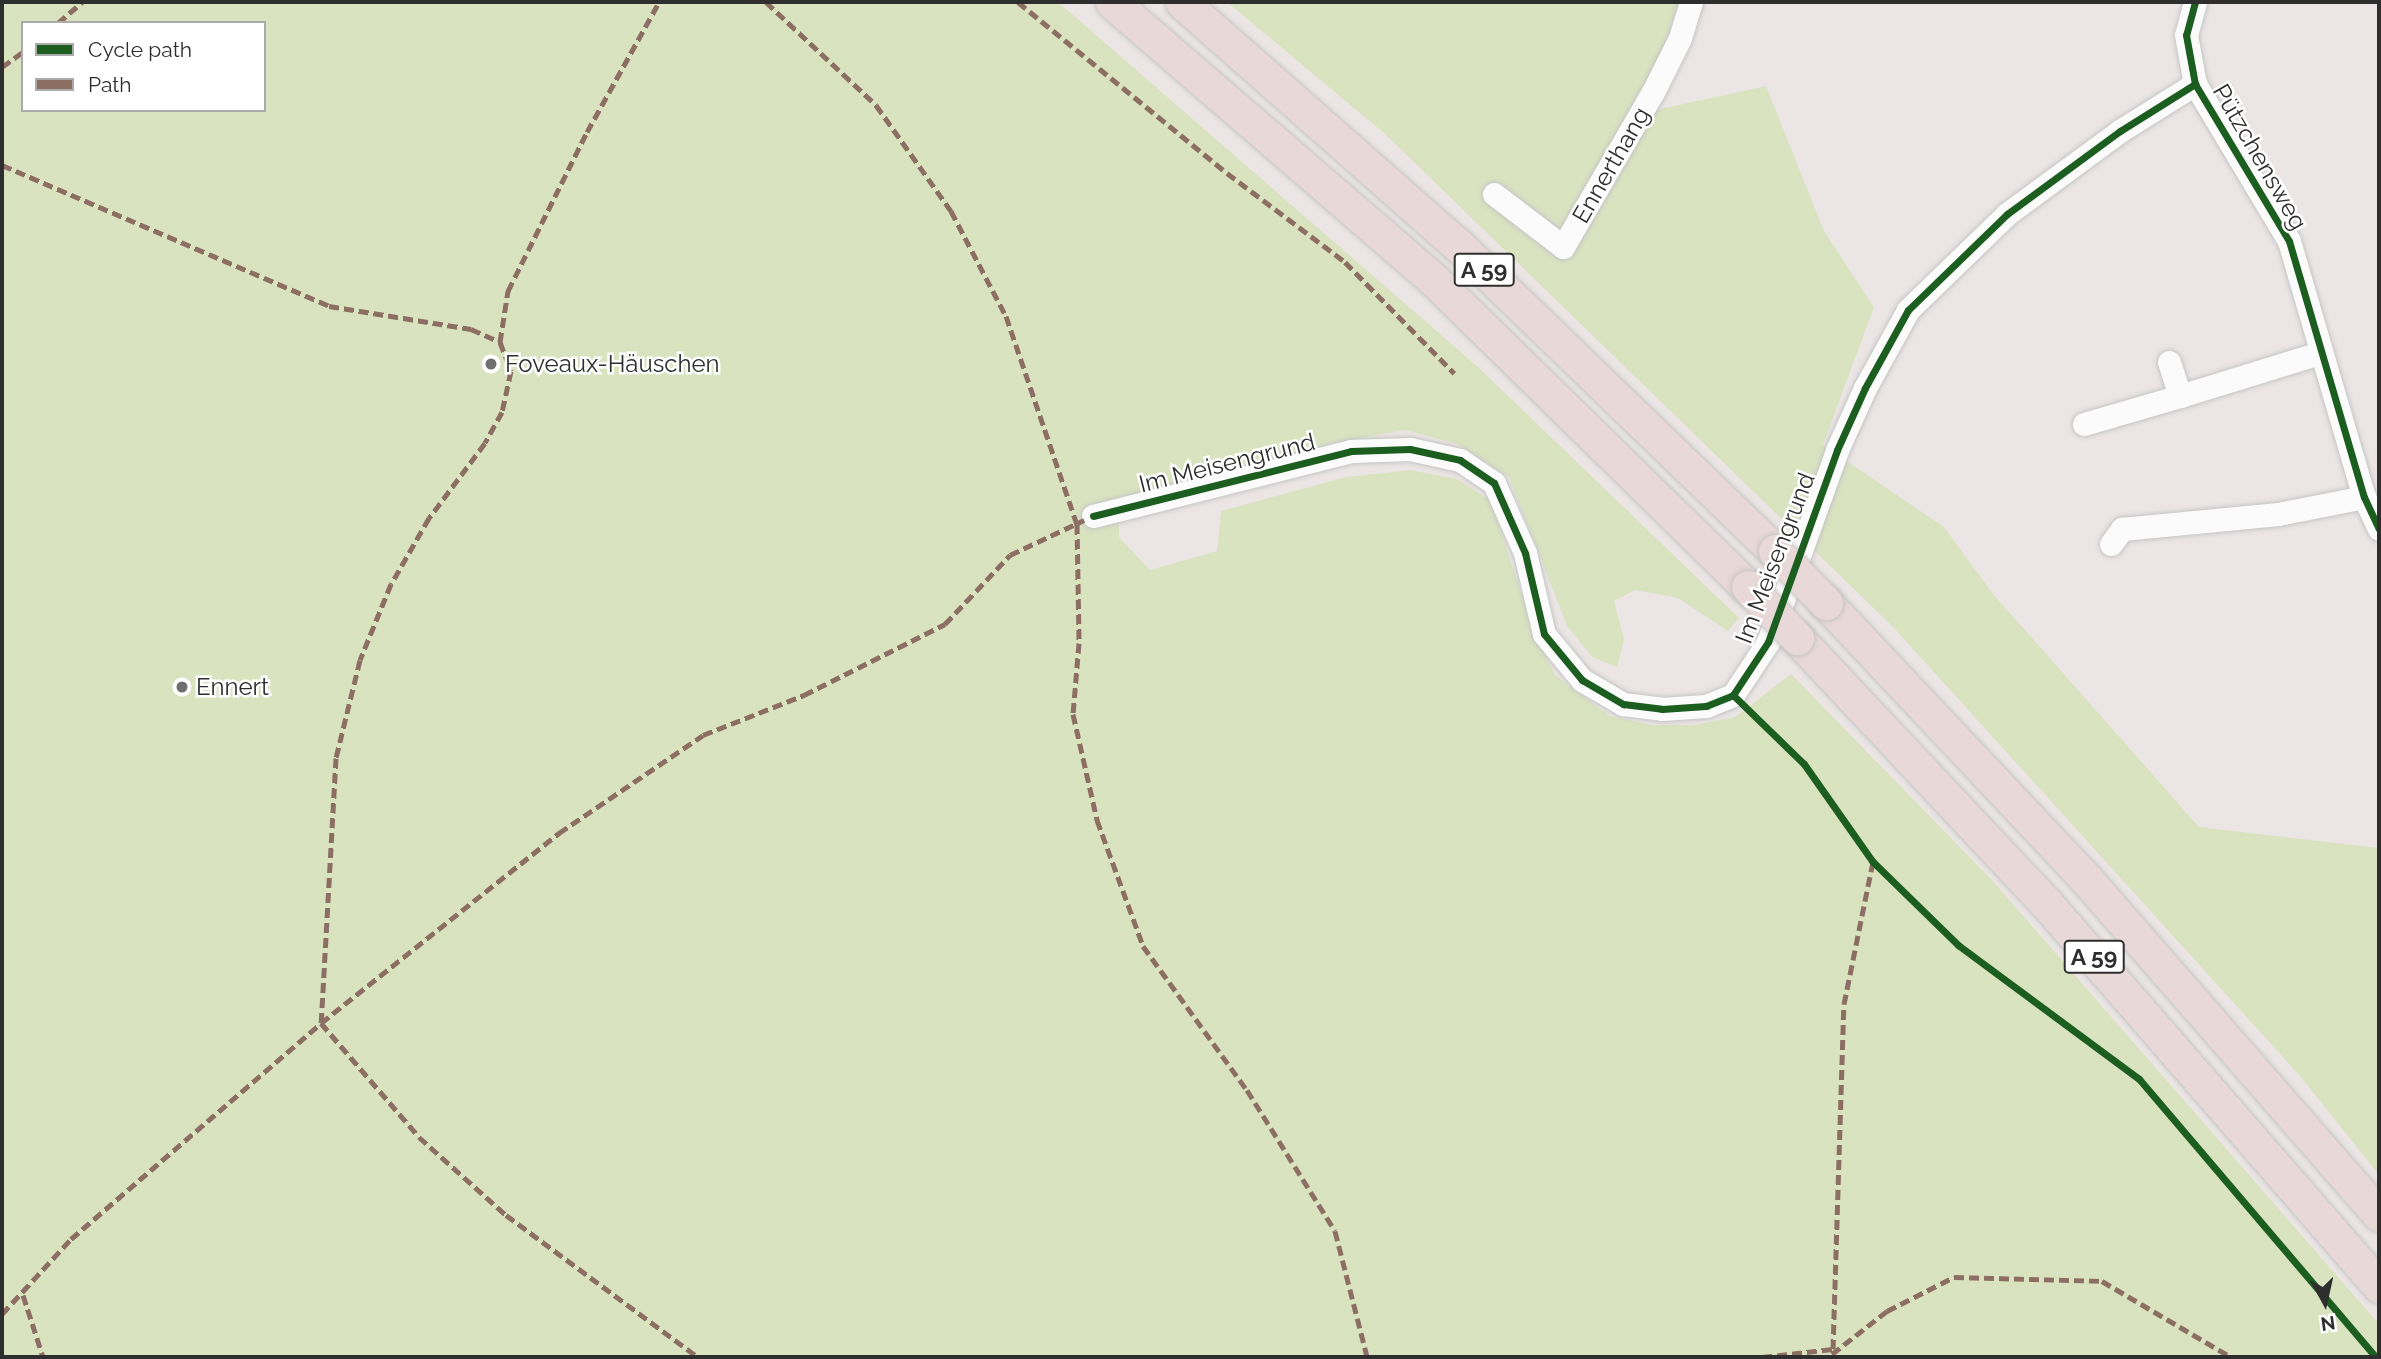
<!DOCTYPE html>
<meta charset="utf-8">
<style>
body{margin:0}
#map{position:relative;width:2381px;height:1359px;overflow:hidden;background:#ebe6e5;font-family:Raleway,sans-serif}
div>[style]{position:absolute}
.green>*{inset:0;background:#dae3c0}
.roads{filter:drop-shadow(0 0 2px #c6c5c6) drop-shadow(0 0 2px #c6c5c6)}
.minor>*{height:23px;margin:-11.5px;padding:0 11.5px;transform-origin:11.5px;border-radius:11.5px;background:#fcfbfb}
.highway>*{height:33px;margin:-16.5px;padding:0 16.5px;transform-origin:16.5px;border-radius:16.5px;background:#e8d8d7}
.bridges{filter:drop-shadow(0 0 2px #c6c4c4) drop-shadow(0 0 2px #c6c4c4)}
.highway-bridge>*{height:33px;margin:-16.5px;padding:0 16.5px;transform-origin:16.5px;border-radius:16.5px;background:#e8d8d7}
.quiet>*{height:5px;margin-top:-2.5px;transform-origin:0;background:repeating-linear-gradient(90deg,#8d6e63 0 10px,transparent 0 15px)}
.cycleway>*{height:7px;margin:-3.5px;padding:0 3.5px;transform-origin:3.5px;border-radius:3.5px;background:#1b5e20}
.dots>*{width:19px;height:19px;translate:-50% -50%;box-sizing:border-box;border:4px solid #fff;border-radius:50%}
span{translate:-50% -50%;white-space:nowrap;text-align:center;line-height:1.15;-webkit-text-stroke:5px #fff;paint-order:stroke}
.shield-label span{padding:2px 5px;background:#fff;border:2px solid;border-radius:5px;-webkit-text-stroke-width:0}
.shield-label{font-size:23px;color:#2e2e2e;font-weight:700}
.street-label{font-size:24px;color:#2e2e2e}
.poi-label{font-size:24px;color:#2e2e2e}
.left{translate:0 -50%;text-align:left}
.frame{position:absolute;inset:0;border:4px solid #2e2e2e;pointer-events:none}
.legend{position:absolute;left:21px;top:21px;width:245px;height:91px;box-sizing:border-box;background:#fff;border:2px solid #ababab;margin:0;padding:9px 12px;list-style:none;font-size:21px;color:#2e2e2e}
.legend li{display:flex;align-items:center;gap:14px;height:35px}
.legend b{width:35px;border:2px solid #ababab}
.north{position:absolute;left:2290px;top:1268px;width:70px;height:70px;-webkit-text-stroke:5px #fff;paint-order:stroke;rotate:172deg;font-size:19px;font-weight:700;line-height:28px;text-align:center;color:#2e2e2e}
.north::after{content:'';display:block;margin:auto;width:24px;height:32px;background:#2e2e2e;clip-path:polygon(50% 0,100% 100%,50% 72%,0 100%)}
</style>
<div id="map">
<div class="green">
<div style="clip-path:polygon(evenodd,2px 2px,1058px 2px,1478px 367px,1739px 618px,1728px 631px,1678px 598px,1635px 590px,1614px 601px,1624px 639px,1617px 667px,1592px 657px,1567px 626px,1509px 477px,1457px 444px,1405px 430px,1332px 443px,1119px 498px,1119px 537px,1150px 570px,1217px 551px,1221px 511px,1346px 477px,1410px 470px,1457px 479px,1491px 501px,1533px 629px,1555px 675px,1610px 716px,1652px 725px,1695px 725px,1735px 717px,1791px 674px,1992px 880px,2379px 1324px,2379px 1357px,2px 1357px,2px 2px,23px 23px,264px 23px,264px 110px,23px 110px,23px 23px)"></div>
<div style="clip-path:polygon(1227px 2px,1679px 2px,1664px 49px,1633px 115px,1766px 86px,1824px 231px,1874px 307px,1823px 445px,1944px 527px,1993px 594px,2199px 827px,2379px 848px,2379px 1175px,2300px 1076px,1893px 627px,1385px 134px)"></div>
</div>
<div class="roads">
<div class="minor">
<div style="left:2195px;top:2px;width:34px;rotate:105deg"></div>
<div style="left:2186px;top:35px;width:50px;rotate:79.6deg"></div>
<div style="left:2195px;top:84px;width:183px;rotate:59.1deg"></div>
<div style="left:2289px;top:241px;width:267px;rotate:73.7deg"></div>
<div style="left:2364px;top:497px;width:35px;rotate:65deg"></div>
<div style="left:1494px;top:194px;width:87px;rotate:37.5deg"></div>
<div style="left:1563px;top:247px;width:179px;rotate:-59.9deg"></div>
<div style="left:1653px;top:92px;width:60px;rotate:-63.4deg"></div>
<div style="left:1680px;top:38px;width:38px;rotate:-73deg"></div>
<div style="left:2169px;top:362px;width:36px;rotate:72deg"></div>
<div style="left:2180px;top:396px;width:146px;rotate:-17.1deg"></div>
<div style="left:2084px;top:424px;width:100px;rotate:-16.3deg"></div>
<div style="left:1093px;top:516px;width:266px;rotate:-14.1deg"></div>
<div style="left:1351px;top:451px;width:59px;rotate:-1.9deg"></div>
<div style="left:1410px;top:449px;width:51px;rotate:12.4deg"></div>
<div style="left:1460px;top:460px;width:41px;rotate:34.1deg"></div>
<div style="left:1494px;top:483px;width:77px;rotate:66.1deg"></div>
<div style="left:1525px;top:553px;width:83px;rotate:76.8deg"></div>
<div style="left:1544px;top:634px;width:60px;rotate:50.4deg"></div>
<div style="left:1582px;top:680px;width:48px;rotate:30.3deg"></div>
<div style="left:1623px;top:704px;width:39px;rotate:7deg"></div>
<div style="left:1662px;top:709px;width:44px;rotate:-3.9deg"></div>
<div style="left:1706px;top:706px;width:29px;rotate:-22deg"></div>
<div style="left:1733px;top:695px;width:64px;rotate:-56.6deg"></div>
<div style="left:1768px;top:642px;width:204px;rotate:-70.2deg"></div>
<div style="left:1837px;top:450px;width:68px;rotate:-65.7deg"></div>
<div style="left:1865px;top:388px;width:89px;rotate:-61.1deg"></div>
<div style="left:1908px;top:310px;width:138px;rotate:-44.1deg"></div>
<div style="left:2007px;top:214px;width:140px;rotate:-36.3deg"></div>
<div style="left:2120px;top:131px;width:89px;rotate:-32.1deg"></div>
<div style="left:2111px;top:544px;width:19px;rotate:-54deg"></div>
<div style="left:2122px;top:529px;width:157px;rotate:-5.5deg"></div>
<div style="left:2278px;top:514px;width:88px;rotate:-11.2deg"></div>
</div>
<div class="highway">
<div style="left:1112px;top:2px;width:424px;rotate:40.8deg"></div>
<div style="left:1433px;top:279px;width:441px;rotate:44.4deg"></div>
<div style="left:1182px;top:2px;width:368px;rotate:41.4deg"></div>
<div style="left:1458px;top:245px;width:441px;rotate:44deg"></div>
<div style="left:1826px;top:603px;width:381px;rotate:46.7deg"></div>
<div style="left:2087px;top:880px;width:444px;rotate:48.9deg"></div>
<div style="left:1797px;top:638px;width:364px;rotate:46.8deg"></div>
<div style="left:2046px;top:903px;width:508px;rotate:48.99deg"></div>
</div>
</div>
<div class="bridges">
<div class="highway-bridge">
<div style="left:1775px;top:551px;width:73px;rotate:45.6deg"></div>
<div style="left:1748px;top:587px;width:71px;rotate:46.1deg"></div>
</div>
</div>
<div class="quiet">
<div style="left:766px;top:2px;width:151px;rotate:43.1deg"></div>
<div style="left:876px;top:105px;width:130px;rotate:54.7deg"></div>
<div style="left:951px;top:211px;width:119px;rotate:62.4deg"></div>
<div style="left:1006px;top:316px;width:220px;rotate:71.2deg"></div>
<div style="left:1077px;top:524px;width:119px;rotate:89deg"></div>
<div style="left:1079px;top:643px;width:71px;rotate:94.8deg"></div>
<div style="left:1073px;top:714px;width:109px;rotate:77.2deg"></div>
<div style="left:1097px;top:820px;width:134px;rotate:69.9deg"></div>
<div style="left:1143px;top:946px;width:178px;rotate:54.2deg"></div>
<div style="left:1247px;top:1090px;width:166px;rotate:58deg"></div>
<div style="left:1335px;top:1231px;width:130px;rotate:75.7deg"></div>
<div style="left:1018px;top:2px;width:270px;rotate:39.3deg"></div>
<div style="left:1227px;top:173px;width:148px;rotate:37deg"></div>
<div style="left:1345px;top:262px;width:156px;rotate:45.5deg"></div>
<div style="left:58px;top:23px;width:32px;rotate:-41deg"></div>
<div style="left:2px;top:67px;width:26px;rotate:-36deg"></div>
<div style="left:2px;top:165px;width:356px;rotate:23.3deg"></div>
<div style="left:329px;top:306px;width:144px;rotate:9.2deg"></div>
<div style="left:471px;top:329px;width:32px;rotate:24deg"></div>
<div style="left:500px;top:342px;width:31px;rotate:69deg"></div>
<div style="left:511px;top:371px;width:42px;rotate:102.4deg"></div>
<div style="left:502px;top:412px;width:35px;rotate:119deg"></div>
<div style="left:485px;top:443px;width:94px;rotate:126.7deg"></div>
<div style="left:429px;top:518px;width:76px;rotate:119.9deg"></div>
<div style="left:391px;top:584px;width:82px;rotate:112.2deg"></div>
<div style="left:360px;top:660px;width:101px;rotate:103.8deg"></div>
<div style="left:336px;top:758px;width:265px;rotate:93.2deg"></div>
<div style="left:321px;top:1023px;width:150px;rotate:49.3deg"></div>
<div style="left:419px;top:1137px;width:117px;rotate:41.9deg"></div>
<div style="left:506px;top:1215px;width:239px;rotate:36.5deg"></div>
<div style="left:500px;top:342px;width:52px;rotate:-81.1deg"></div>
<div style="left:508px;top:291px;width:178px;rotate:-63.6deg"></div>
<div style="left:587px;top:132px;width:149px;rotate:-61deg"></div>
<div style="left:23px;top:1295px;width:65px;rotate:72.1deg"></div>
<div style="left:2px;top:1314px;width:102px;rotate:-47.4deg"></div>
<div style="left:71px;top:1239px;width:330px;rotate:-40.8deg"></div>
<div style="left:321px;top:1023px;width:305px;rotate:-38.6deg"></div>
<div style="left:559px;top:833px;width:174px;rotate:-34.2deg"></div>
<div style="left:703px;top:735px;width:109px;rotate:-21.6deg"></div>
<div style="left:804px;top:695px;width:158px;rotate:-26.7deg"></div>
<div style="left:945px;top:624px;width:95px;rotate:-46.7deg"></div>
<div style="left:1010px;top:555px;width:82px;rotate:-25.3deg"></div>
<div style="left:1832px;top:1354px;width:70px;rotate:-38deg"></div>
<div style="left:1887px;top:1311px;width:75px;rotate:-26.9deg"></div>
<div style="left:1954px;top:1277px;width:148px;rotate:1.5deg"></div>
<div style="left:2102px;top:1281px;width:150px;rotate:30.5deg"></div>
<div style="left:1762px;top:1357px;width:71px;rotate:-6.4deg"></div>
<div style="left:1833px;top:1349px;width:345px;rotate:-88.2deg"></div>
<div style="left:1844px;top:1004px;width:145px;rotate:-78.5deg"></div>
</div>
<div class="cycleway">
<div style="left:2195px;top:2px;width:34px;rotate:105deg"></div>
<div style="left:2186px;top:35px;width:50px;rotate:79.6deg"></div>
<div style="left:2195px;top:84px;width:183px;rotate:59.1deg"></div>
<div style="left:2289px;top:241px;width:267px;rotate:73.7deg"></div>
<div style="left:2364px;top:497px;width:35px;rotate:65deg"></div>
<div style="left:1093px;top:516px;width:266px;rotate:-14.1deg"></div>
<div style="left:1351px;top:451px;width:59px;rotate:-1.9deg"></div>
<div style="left:1410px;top:449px;width:51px;rotate:12.4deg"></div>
<div style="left:1460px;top:460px;width:41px;rotate:34.1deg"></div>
<div style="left:1494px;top:483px;width:77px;rotate:66.1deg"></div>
<div style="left:1525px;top:553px;width:83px;rotate:76.8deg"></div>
<div style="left:1544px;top:634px;width:60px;rotate:50.4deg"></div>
<div style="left:1582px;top:680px;width:48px;rotate:30.3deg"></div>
<div style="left:1623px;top:704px;width:39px;rotate:7deg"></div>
<div style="left:1662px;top:709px;width:44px;rotate:-3.9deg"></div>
<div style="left:1706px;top:706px;width:29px;rotate:-22deg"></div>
<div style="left:1733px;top:695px;width:64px;rotate:-56.6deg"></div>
<div style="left:1768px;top:642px;width:204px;rotate:-70.2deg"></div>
<div style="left:1837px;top:450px;width:68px;rotate:-65.7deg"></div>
<div style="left:1865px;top:388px;width:89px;rotate:-61.1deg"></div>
<div style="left:1908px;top:310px;width:138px;rotate:-44.1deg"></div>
<div style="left:2007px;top:214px;width:140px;rotate:-36.3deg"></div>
<div style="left:2120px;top:131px;width:89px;rotate:-32.1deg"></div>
<div style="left:1733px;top:695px;width:99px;rotate:44.2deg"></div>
<div style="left:1804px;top:764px;width:120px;rotate:54.9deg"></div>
<div style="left:1873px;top:862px;width:119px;rotate:44.3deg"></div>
<div style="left:1958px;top:945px;width:225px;rotate:36.5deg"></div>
<div style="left:2139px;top:1079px;width:365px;rotate:49.6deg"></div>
</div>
<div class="dots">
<div style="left:491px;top:364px;background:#706e6e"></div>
<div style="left:182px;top:687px;background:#706e6e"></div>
</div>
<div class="shield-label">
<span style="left:1484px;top:270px">A 59</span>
<span style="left:2094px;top:957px">A 59</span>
</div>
<div class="street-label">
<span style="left:2260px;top:157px;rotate:60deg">Pützchensweg</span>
<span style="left:1611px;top:165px;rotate:-60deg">Ennerthang</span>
<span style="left:1227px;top:463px;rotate:-14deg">Im Meisengrund</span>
<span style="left:1775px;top:558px;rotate:-69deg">Im Meisengrund</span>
</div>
<div class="poi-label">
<span class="left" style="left:505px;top:364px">Foveaux-Häuschen</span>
<span class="left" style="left:196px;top:687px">Ennert</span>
</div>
<div class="frame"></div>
<ul class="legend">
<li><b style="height:9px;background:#1b5e20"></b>Cycle path</li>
<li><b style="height:9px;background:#8d6e63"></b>Path</li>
</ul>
<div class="north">N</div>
</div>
